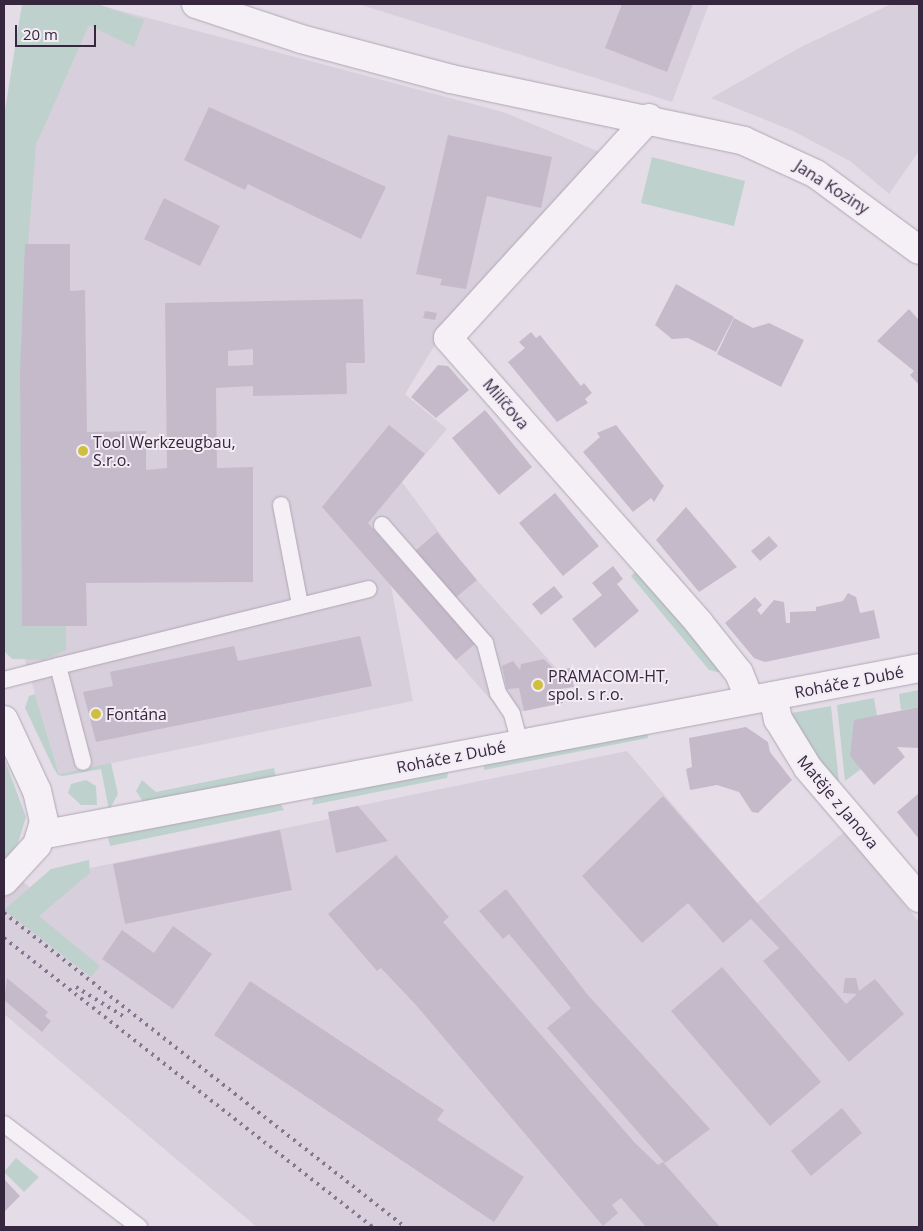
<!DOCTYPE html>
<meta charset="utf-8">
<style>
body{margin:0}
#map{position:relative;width:923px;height:1231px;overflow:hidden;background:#e4dde7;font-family:"Open Sans",sans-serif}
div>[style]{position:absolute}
.built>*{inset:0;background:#d8cfdc}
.green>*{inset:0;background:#bed1cd}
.building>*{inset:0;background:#c5baca}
.roads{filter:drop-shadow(0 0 1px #b0a6b4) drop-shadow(0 0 1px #b0a6b4)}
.service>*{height:16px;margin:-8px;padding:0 8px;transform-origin:8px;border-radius:8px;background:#f4f0f6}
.minor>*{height:28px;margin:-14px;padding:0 14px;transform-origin:14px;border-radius:14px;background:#f4f0f6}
.tertiary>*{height:28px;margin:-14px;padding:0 14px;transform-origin:14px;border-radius:14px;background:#f4f0f6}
.rail>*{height:4px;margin-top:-2px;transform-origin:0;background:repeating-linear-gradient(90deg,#887691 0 2.5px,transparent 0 7.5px)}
.dots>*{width:14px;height:14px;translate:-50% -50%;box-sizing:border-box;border:2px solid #f2ecf5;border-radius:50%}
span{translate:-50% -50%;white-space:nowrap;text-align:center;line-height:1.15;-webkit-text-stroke:4px #f2ecf5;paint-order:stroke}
.street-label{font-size:16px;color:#36263e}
.poi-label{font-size:16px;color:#36263e}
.left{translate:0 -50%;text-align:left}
.frame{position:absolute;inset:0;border:5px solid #36263e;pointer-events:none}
.scale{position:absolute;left:15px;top:25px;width:81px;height:22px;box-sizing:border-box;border:2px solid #36263e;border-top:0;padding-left:6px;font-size:15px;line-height:18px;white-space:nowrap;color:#36263e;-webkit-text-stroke:4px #f2ecf5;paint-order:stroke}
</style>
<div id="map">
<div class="built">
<div style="clip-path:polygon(95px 4px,503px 112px,607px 155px,441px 335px,405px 394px,447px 429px,402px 482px,461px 562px,556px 668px,563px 703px,504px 715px,391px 586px,413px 701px,59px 774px,25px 660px,20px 305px,36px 145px)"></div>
<div style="clip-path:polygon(358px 4px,709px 4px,672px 102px)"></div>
<div style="clip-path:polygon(891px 4px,919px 4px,919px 151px,889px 194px,850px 161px,793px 131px,711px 98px,801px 47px)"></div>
<div style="clip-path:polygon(627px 751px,757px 903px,844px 832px,919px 922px,919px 1227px,257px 1227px,4px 1014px,4px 867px,49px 902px,41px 914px,90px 868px,329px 819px,328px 812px)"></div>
</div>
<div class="green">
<div style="clip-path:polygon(22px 4px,97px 4px,144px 20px,134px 47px,89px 25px,36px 145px,21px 336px,22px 626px,66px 626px,66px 650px,44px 660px,12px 659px,4px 651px,4px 116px)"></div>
<div style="clip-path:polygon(652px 157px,745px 181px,734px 226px,641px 203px)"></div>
<div style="clip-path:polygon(639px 568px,722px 673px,709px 670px,631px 576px)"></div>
<div style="clip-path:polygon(919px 690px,919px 707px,901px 710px,899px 694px)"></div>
<div style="clip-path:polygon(35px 694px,59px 774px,111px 763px,118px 794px,109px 810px,101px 769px,63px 776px,58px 775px,54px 769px,25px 708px,29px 696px)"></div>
<div style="clip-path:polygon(874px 698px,877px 716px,861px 769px,845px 781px,837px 705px)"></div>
<div style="clip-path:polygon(831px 706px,840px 792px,791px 720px,792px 713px)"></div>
<div style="clip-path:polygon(647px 729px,648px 738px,484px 770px,484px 762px)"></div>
<div style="clip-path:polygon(4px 758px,26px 817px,18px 843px,4px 860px)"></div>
<div style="clip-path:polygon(274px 768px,276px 778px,144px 803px,136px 791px,142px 780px,156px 792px)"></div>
<div style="clip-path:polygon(448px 772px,447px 778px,312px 805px,314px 797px)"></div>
<div style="clip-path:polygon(86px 780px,96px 786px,97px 805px,81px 805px,68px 793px,71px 784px)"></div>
<div style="clip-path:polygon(280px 803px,284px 810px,110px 846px,108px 837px)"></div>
<div style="clip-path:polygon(89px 860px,90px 873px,39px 916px,100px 966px,91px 977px,4px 910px,51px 869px)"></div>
<div style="clip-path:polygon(16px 1158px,39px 1177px,24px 1192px,4px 1172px)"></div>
</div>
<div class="building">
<div style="clip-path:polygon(622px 4px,693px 4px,667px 72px,605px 48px)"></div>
<div style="clip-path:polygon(209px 107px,386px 187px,361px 239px,248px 184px,245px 190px,184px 160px)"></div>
<div style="clip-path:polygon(448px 135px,552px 157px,541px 208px,487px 196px,466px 289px,440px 285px,442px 279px,416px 274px)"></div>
<div style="clip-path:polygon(164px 198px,220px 226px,200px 266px,144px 239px)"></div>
<div style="clip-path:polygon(evenodd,25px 244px,70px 244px,70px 291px,85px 290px,87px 432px,146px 431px,146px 470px,167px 468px,165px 303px,363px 299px,365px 363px,346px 363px,347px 394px,253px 396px,253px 386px,216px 388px,217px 468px,253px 467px,253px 582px,86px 583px,87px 626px,22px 626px,20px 372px,25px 244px,253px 349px,253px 365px,228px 366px,228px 351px,253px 349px)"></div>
<div style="clip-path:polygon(676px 284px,734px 317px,716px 352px,688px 338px,672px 339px,655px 325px)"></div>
<div style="clip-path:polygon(909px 309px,919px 320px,919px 385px,910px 375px,914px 371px,877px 341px)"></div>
<div style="clip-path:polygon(425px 311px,437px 313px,435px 320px,423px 318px)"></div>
<div style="clip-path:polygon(734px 318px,753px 328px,769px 323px,804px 340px,781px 387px,717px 354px)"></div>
<div style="clip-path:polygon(531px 332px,536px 338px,540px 335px,581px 386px,584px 383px,592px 393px,585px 399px,588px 403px,557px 422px,508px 362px,525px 348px,519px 342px)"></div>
<div style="clip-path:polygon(438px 365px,448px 366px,469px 390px,436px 418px,411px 397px)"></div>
<div style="clip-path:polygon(485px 410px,532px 467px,499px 495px,452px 438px)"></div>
<div style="clip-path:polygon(389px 425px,425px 454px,368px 523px,475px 644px,456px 660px,322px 507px)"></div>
<div style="clip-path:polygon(616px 425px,664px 486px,654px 502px,651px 498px,633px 512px,583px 452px,600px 437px,597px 433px)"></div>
<div style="clip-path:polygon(555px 493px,599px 546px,563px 576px,519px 523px)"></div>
<div style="clip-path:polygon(686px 507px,737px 567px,699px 592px,656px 540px)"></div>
<div style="clip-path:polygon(437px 532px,477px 580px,454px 599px,414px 552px)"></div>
<div style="clip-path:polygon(769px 536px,778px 546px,760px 561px,751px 551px)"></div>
<div style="clip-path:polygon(613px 566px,623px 579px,617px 584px,639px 611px,595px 648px,572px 619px,602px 595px,592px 583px)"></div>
<div style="clip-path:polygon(554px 586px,563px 597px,541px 615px,532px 604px)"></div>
<div style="clip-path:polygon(848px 593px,856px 597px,860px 613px,874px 610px,880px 638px,765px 662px,754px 658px,725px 623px,755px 597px,762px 605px,757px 610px,761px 615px,774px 600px,784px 602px,786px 623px,790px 623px,790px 612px,816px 611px,816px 607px,843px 601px)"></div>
<div style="clip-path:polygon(360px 636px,372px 686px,96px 742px,83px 692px,113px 686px,110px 672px,234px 646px,238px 661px)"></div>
<div style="clip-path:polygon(544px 659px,556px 671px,570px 668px,574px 687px,560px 689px,563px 703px,524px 711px,519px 688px,507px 689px,502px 666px,513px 661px,520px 670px,521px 664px)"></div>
<div style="clip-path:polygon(919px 707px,919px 748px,897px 747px,905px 757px,874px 785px,850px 756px,854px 720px)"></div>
<div style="clip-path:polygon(746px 727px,768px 742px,770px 752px,792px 780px,758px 813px,752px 812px,739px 792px,717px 785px,690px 790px,686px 769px,692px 767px,689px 738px)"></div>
<div style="clip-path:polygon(919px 793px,919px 839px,897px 812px)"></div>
<div style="clip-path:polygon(663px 796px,846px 1004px,857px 994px,843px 993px,845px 978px,856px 978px,859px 991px,875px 979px,904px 1014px,849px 1062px,763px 961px,779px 948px,751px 919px,723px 943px,688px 903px,642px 943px,582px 876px)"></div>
<div style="clip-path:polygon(358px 806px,388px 841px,336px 853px,328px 812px)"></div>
<div style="clip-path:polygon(280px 830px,292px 890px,125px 924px,113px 864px)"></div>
<div style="clip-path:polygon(396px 855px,449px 917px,443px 922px,635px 1143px,658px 1165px,663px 1162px,720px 1227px,646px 1227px,621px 1198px,612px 1205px,618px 1213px,603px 1226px,416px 1005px,381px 968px,377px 971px,328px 914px)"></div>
<div style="clip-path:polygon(506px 889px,587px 994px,710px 1129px,665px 1163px,547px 1028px,571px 1008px,509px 934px,503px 939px,479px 911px)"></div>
<div style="clip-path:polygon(173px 926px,212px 954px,173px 1009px,102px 959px,122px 930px,154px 953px)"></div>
<div style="clip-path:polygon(722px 967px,821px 1082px,770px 1126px,671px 1011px)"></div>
<div style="clip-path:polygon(7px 978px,48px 1012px,45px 1016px,51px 1021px,42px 1032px,4px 1000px)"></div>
<div style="clip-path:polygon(250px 981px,444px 1110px,437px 1120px,524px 1177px,494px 1222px,214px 1035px)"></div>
<div style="clip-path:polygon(842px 1108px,862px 1133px,811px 1176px,791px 1151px)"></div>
<div style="clip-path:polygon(4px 1179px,20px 1196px,4px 1212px)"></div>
</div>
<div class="roads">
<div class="service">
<div style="left:281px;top:505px;width:102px;rotate:79.2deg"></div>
<div style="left:382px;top:525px;width:157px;rotate:48.9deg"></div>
<div style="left:485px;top:643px;width:52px;rotate:75.4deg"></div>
<div style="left:498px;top:693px;width:25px;rotate:56deg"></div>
<div style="left:512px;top:714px;width:31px;rotate:75deg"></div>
<div style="left:58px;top:666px;width:320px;rotate:-13.9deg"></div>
<div style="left:4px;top:680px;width:56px;rotate:-14.5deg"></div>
<div style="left:58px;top:666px;width:99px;rotate:75.4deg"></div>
<div style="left:4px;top:1124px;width:170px;rotate:37.3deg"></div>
</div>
<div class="minor">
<div style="left:196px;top:4px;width:111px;rotate:18.4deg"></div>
<div style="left:301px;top:39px;width:155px;rotate:14.9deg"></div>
<div style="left:451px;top:79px;width:299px;rotate:11.9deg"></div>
<div style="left:744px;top:141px;width:79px;rotate:24.6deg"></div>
<div style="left:816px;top:174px;width:128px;rotate:36.4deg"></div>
<div style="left:649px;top:118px;width:298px;rotate:132.4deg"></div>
<div style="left:448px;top:338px;width:380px;rotate:48.6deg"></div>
<div style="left:699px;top:623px;width:64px;rotate:51.3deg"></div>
<div style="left:739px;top:673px;width:29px;rotate:68deg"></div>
<div style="left:773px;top:696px;width:24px;rotate:78deg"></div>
<div style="left:778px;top:719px;width:57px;rotate:58.5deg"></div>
<div style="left:808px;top:768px;width:171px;rotate:49.5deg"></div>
<div style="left:41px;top:835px;width:894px;rotate:-10.77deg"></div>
</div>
<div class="tertiary">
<div style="left:4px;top:720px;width:78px;rotate:65.1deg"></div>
<div style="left:37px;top:791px;width:32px;rotate:77deg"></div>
<div style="left:44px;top:822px;width:24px;rotate:107deg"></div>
<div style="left:37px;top:845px;width:49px;rotate:132.5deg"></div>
</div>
</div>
<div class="rail">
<div style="left:4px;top:913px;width:509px;rotate:38.06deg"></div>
<div style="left:4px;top:938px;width:468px;rotate:38.1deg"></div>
<div style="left:76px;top:987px;width:55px;rotate:31.7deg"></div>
</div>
<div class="dots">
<div style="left:83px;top:451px;background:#d0bf3e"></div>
<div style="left:538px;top:685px;background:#d0bf3e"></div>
<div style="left:96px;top:714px;background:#d0bf3e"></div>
</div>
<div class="street-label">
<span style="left:832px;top:187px;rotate:33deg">Jana Koziny</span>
<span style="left:506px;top:404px;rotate:49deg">Milíčova</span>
<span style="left:849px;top:682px;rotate:-11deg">Roháče z Dubé</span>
<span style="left:451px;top:757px;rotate:-11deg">Roháče z Dubé</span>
<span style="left:838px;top:802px;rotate:50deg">Matěje z Janova</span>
</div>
<div class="poi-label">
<span class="left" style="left:93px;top:451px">Tool Werkzeugbau,<br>S.r.o.</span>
<span class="left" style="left:548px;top:685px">PRAMACOM-HT,<br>spol. s r.o.</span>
<span class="left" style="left:106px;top:714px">Fontána</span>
</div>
<div class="frame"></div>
<div class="scale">20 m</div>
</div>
